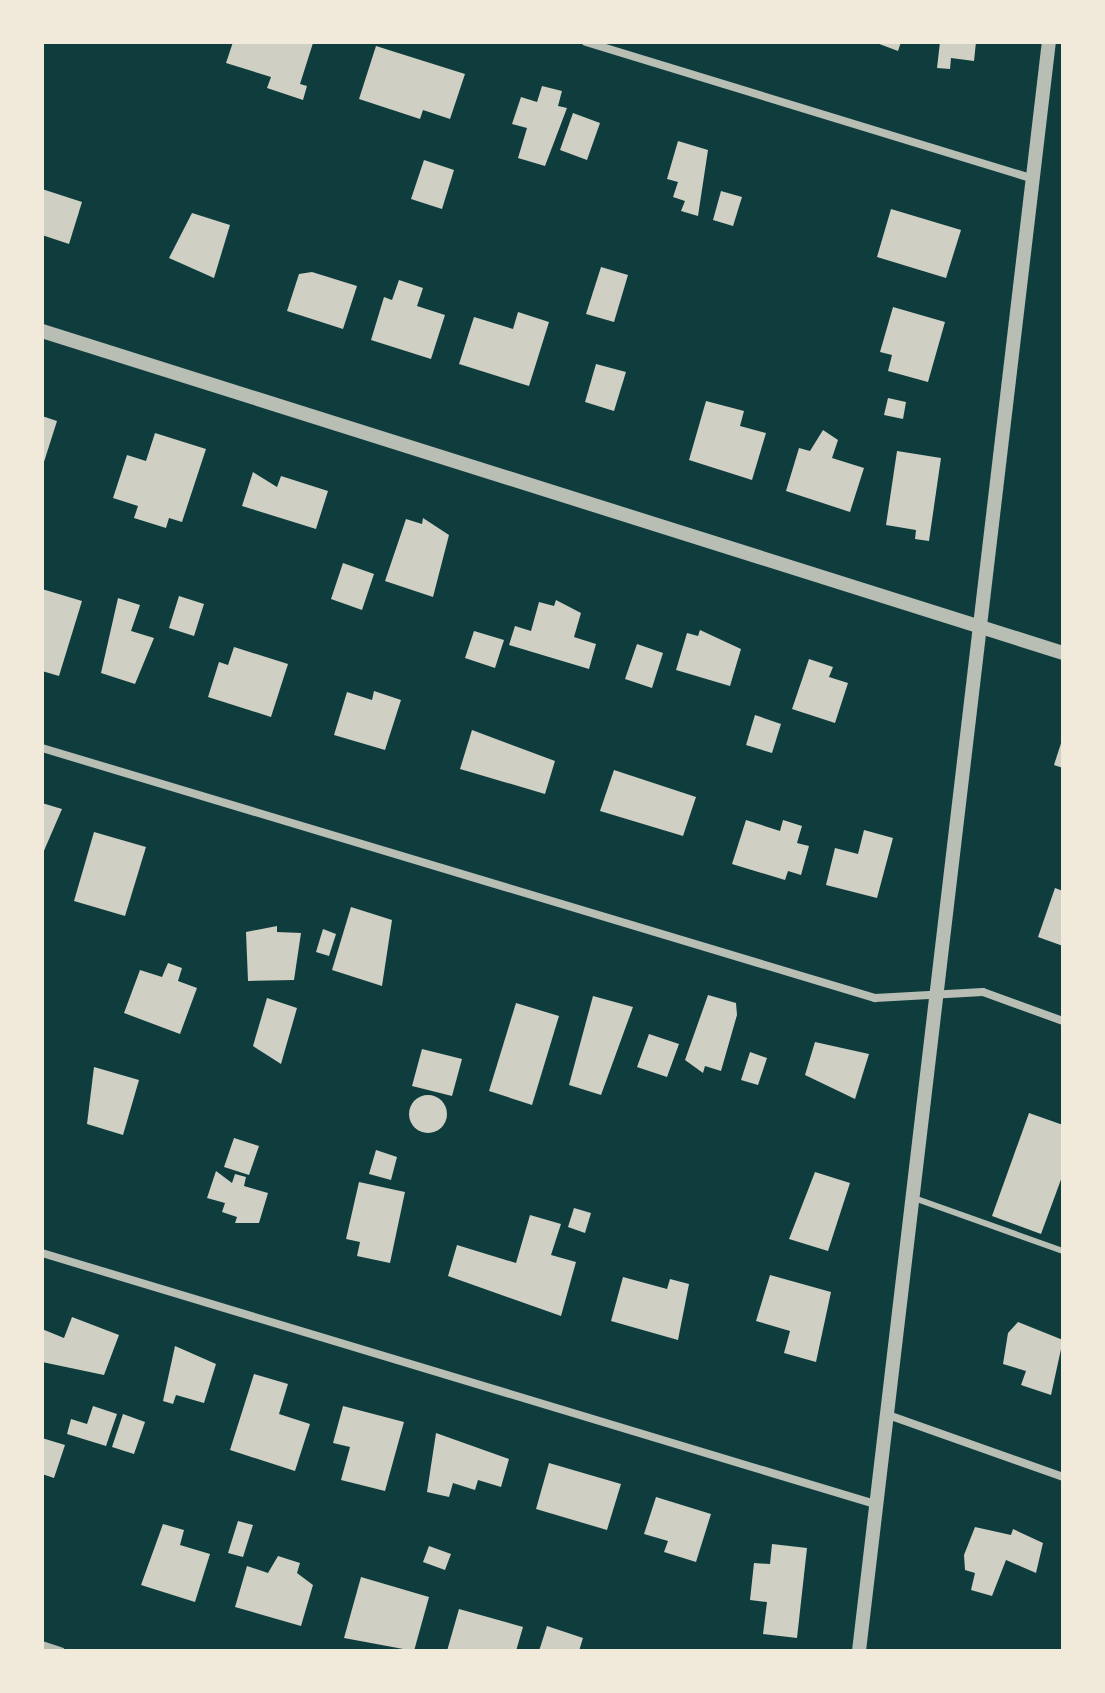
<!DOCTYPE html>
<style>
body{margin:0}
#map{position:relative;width:1105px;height:1693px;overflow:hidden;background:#0f3d3e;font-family:Signika,sans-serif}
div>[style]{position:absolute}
.building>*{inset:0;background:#cfcfc3}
.round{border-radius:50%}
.service>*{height:6px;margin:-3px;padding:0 3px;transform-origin:3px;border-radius:3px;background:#b8beb3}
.minor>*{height:8px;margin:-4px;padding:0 4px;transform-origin:4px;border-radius:4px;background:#b8beb3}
.tertiary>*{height:14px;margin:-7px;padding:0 7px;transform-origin:7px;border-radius:7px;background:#b8beb3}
span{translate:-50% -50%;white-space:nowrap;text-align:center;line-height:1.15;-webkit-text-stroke:6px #f1e9da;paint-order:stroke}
.frame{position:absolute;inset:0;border:44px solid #f1e9da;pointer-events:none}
</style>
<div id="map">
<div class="building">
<div style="clip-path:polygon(233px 42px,313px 43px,300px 84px,307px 86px,303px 100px,267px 88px,271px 77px,226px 63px)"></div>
<div style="clip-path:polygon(874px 42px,901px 42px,898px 51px)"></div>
<div style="clip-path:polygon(940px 42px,976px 42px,974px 61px,951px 58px,950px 69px,937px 68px)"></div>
<div style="clip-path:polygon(376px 46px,465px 74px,450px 119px,423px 110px,420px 119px,359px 99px)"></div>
<div style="clip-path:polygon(542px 86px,562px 91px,558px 106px,567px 108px,545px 166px,518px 158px,527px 128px,512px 124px,521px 97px,537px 102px)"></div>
<div style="clip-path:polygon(573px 113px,600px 123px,587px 160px,560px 150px)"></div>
<div style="clip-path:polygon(678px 141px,708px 150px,698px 216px,681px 211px,685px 201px,673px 197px,678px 182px,667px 179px)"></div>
<div style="clip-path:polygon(424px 160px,454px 170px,442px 209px,411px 199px)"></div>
<div style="clip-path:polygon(42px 189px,82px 202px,69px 244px,42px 235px)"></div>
<div style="clip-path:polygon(721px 191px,742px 197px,733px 226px,713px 220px)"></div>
<div style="clip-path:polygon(891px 209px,961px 230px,946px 278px,877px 257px)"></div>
<div style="clip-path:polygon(192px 213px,230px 225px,214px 278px,169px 258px)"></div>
<div style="clip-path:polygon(601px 267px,628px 275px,614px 322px,586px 314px)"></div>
<div style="clip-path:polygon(312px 272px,357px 286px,343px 329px,287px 311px,299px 274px)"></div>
<div style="clip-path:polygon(399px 280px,423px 288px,417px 306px,445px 315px,431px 359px,371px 340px,384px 297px,392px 300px)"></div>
<div style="clip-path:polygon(893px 307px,945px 322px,928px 382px,888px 371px,892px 355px,880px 352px)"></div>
<div style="clip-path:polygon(518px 312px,549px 322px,529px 386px,459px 364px,474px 317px,513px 329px)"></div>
<div style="clip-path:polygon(596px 364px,626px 372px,614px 411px,585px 402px)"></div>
<div style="clip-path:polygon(888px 398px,906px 402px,903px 419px,884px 415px)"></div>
<div style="clip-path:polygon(706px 401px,744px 411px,740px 426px,766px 433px,752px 480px,689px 460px)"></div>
<div style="clip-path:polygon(42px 416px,57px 421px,43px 465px,42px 464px)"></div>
<div style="clip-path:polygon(823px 430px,838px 440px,832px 458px,864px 468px,850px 512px,786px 491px,799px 448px,810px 451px)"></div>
<div style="clip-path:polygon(155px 433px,206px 449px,182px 522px,169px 518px,166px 528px,134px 518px,138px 506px,113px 498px,127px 455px,146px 461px)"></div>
<div style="clip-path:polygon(897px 451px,941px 458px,929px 541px,915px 539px,916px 530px,886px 525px)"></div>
<div style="clip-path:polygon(253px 472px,277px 487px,281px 476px,328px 491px,316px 529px,242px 506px)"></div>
<div style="clip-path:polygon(423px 518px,449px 535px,433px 597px,385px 581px,406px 519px,422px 524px)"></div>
<div style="clip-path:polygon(343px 563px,374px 574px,362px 610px,331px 599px)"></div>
<div style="clip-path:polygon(42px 589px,82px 601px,59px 676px,42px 671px)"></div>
<div style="clip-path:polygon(179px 596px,204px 604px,194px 636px,169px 628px)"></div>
<div style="clip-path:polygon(118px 598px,140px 605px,131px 631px,154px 638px,135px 684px,101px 673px)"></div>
<div style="clip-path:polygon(556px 600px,581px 613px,574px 637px,596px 644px,589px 669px,509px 645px,515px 626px,531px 631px,539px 602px,554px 606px)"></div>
<div style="clip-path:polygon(700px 630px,741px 649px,730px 686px,676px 670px,687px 633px,698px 636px)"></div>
<div style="clip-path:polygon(474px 631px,504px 640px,495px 668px,465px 658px)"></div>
<div style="clip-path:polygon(637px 644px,663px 653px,652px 688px,625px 679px)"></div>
<div style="clip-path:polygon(234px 647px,288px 664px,271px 717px,208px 697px,219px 662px,228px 665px)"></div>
<div style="clip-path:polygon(809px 659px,833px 667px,829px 677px,848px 683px,835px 723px,792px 709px)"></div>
<div style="clip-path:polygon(374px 691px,401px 700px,385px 750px,334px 735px,347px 692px,372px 700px)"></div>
<div style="clip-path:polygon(755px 715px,781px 724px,772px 753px,746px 745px)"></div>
<div style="clip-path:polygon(472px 730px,555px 761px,545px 794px,460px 769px)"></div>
<div style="clip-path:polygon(1063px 737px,1063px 768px,1054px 765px)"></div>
<div style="clip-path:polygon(614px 770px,696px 797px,683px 836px,600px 811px)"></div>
<div style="clip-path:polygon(42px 803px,62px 809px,43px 853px,42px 853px)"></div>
<div style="clip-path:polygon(746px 820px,780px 831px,783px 820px,802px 826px,797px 843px,809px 846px,801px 875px,788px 871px,785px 880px,732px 864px)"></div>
<div style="clip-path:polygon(864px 830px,893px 838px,877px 898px,826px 885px,835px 848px,858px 854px)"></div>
<div style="clip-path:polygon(94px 832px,146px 847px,125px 916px,74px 901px)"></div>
<div style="clip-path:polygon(1055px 888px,1063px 891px,1063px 946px,1038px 937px)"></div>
<div style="clip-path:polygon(351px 907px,392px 920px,382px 986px,332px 970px)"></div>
<div style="clip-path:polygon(277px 926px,277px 932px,301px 933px,294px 980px,248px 981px,246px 932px)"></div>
<div style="clip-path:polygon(323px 929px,336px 934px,329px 956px,316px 952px)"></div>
<div style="clip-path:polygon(168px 963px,182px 968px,178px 981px,197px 988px,180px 1034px,124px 1013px,140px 970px,162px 977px)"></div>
<div style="clip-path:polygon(708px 995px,736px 1003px,737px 1015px,721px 1071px,705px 1066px,703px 1073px,685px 1060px)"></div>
<div style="clip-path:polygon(593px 996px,633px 1007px,601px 1095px,569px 1085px)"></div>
<div style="clip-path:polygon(267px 998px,297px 1008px,281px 1064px,253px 1046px)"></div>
<div style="clip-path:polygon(516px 1003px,559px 1016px,532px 1105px,489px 1091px)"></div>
<div style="clip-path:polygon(649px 1034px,679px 1044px,667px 1077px,637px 1067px)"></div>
<div style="clip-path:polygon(815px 1042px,869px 1054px,855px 1099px,805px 1075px)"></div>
<div style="clip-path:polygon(422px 1049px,462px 1059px,452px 1096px,412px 1086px)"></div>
<div style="clip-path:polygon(750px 1052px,767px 1058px,758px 1085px,741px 1080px)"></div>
<div style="clip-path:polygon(94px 1067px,139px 1080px,123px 1135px,87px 1124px)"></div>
<div class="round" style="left:409px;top:1095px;width:38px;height:38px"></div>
<div style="clip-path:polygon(1029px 1113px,1063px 1125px,1063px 1174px,1041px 1234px,992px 1216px)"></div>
<div style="clip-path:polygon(234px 1138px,259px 1146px,249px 1175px,224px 1167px)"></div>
<div style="clip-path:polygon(376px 1150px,397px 1157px,391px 1180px,369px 1174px)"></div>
<div style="clip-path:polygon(216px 1171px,232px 1183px,235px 1174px,246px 1177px,244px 1186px,268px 1193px,259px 1223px,235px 1223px,237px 1217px,222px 1212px,225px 1203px,207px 1198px)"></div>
<div style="clip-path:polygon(815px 1172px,850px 1183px,828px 1251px,789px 1239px)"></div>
<div style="clip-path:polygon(359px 1182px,405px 1192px,390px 1263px,357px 1256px,360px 1242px,346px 1239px)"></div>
<div style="clip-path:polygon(574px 1208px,591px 1213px,585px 1233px,568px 1227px)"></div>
<div style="clip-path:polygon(530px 1215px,561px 1224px,551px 1255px,576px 1262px,561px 1316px,448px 1276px,457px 1245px,516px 1263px)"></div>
<div style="clip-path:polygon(770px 1275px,831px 1292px,816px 1362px,784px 1353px,790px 1331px,756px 1321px)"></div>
<div style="clip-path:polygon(623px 1277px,667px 1289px,670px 1279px,689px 1284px,678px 1340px,611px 1321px)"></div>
<div style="clip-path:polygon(72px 1317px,119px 1335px,104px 1375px,42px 1362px,42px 1329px,64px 1338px)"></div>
<div style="clip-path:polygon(1018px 1322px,1063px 1340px,1051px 1395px,1021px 1385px,1026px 1371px,1003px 1364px,1008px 1333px)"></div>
<div style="clip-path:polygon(175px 1346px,216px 1364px,204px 1403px,176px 1395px,173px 1404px,163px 1401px)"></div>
<div style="clip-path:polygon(254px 1374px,288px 1384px,279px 1414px,310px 1424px,295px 1471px,230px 1450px)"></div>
<div style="clip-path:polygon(93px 1406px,117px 1414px,106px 1446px,67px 1434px,71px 1419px,87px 1424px)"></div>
<div style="clip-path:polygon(343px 1406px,404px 1422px,385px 1491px,341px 1480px,350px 1447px,333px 1443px)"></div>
<div style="clip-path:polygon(123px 1414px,145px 1422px,134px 1454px,112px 1447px)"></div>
<div style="clip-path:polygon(436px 1433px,509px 1459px,501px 1487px,478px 1480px,475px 1490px,453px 1483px,449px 1497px,427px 1492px)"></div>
<div style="clip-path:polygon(42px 1438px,65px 1445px,54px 1478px,42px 1474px)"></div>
<div style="clip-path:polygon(549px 1463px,621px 1484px,607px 1530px,536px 1509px)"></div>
<div style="clip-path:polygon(656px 1497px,711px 1514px,696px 1562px,664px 1552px,668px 1541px,644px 1534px)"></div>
<div style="clip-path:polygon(238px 1521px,253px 1525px,243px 1557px,228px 1553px)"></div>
<div style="clip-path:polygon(163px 1524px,184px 1530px,180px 1545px,210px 1554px,195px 1602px,141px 1585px)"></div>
<div style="clip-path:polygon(975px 1527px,1011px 1535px,1013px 1529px,1043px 1543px,1036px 1573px,1006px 1560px,992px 1596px,971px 1590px,975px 1573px,965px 1570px,964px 1555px)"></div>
<div style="clip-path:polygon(772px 1544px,807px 1548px,797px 1638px,763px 1634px,767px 1602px,750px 1600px,754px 1563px,770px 1564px)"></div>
<div style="clip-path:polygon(429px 1546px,451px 1554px,445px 1570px,423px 1562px)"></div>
<div style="clip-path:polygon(278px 1556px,300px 1563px,297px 1573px,313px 1585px,301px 1626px,235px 1607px,247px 1566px,268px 1573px)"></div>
<div style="clip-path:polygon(361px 1577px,429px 1597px,414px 1651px,344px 1638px)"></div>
<div style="clip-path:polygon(459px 1609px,523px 1627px,516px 1651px,447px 1651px)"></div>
<div style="clip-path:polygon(547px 1626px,583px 1638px,579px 1651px,539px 1651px)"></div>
</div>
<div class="service">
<div style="left:914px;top:1198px;width:158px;rotate:19.6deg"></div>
</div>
<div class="minor">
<div style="left:586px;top:42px;width:468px;rotate:17deg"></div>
<div style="left:42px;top:748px;width:870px;rotate:16.71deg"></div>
<div style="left:875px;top:998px;width:108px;rotate:-3.2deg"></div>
<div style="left:983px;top:992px;width:85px;rotate:19.9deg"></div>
<div style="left:42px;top:1253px;width:873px;rotate:16.77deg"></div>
<div style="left:891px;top:1416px;width:182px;rotate:19.5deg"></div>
<div style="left:42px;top:1645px;width:20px;rotate:18deg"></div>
</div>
<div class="tertiary">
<div style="left:42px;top:331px;width:1071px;rotate:17.5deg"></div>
<div style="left:859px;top:1651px;width:1620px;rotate:-83.27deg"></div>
</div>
<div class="frame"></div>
</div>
